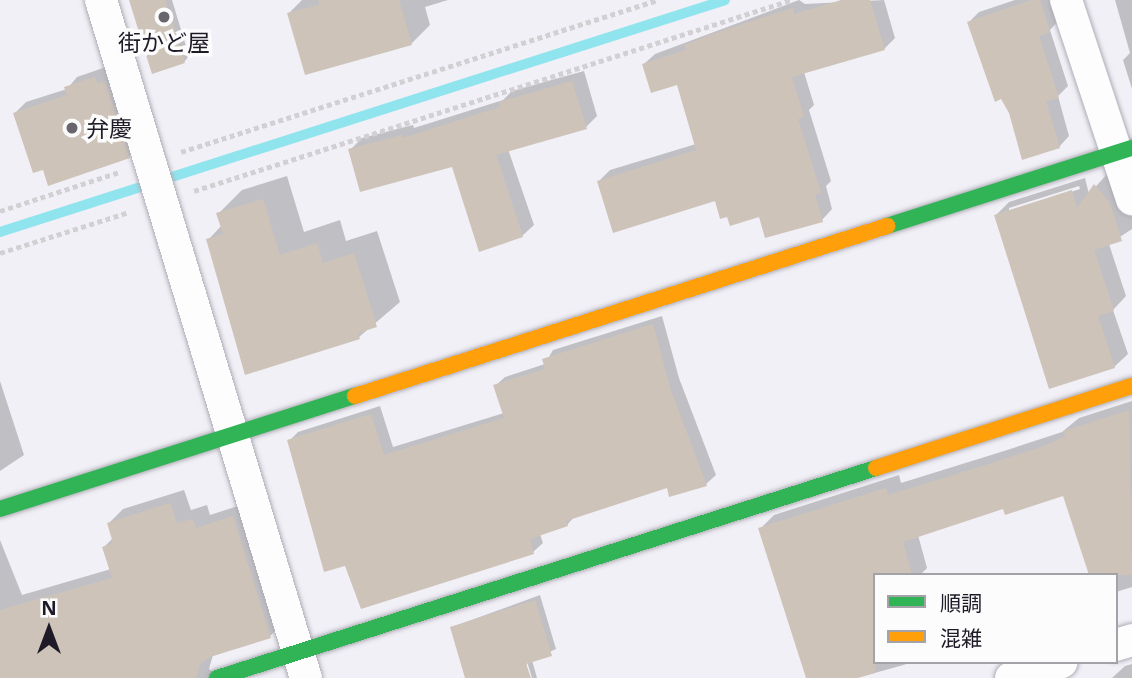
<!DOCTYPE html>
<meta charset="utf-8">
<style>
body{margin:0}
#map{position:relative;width:1132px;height:678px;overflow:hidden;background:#f1f0f6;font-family:"Open Sans","Noto Sans JP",sans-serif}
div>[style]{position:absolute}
.shadow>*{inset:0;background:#0003}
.stream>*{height:10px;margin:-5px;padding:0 5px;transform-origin:5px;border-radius:5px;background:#90e4ee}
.building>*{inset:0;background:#cec3b9}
.path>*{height:4.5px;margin-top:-2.25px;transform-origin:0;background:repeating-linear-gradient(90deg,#d2d0d3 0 5px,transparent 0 8.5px)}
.roads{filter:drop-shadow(0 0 2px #afacb5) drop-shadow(0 0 2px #afacb5)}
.street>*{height:32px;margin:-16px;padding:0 16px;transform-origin:16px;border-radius:16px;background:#fdfdfe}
.fast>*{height:16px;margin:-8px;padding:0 8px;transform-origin:8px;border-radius:8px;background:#30b455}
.slow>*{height:16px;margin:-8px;padding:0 8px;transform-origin:8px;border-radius:8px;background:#ff9f0a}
.dots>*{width:19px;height:19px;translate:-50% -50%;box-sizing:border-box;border:4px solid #fcfcfc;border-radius:50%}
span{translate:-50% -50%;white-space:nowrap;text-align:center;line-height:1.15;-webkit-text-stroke:7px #fcfcfc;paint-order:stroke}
.poi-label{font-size:23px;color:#1e1a27}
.left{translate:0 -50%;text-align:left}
.legend{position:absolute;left:873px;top:573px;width:245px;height:91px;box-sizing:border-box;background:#fcfcfc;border:2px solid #a3a2a7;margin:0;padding:9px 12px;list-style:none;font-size:21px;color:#1e1a27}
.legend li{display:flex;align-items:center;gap:14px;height:35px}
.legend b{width:35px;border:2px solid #a3a2a7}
.north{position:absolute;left:14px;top:594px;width:70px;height:70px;-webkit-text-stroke:5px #fcfcfc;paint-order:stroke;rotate:0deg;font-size:19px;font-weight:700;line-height:28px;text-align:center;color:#1e1a27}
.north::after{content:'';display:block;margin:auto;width:24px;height:32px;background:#1e1a27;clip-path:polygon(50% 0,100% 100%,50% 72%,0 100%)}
</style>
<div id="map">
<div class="shadow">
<div style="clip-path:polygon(131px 0,172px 0,189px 56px,184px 62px)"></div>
<div style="clip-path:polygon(302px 0,448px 0,425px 7px,430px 25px,411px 44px,289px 13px)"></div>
<div style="clip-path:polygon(799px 0,805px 4px,884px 0,895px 38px,884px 49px,804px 72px,814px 105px,809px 110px,831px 181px,826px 186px,832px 209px,822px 220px,760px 215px,716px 199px,599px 181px,610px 170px,696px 144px,679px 83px,644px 64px,655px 54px)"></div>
<div style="clip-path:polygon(1015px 0,1053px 0,1059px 20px,1050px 30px,1068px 86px,1058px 96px,1069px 136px,1059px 147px,1011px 113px,969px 22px,979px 12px)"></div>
<div style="clip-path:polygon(1115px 0,1132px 0,1132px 89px,1123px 60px,1130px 53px)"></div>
<div style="clip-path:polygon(106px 67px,139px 146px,129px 157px,44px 168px,15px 113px,26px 102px,67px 89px,77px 77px)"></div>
<div style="clip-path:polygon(584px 71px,597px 116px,586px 127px,508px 149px,534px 225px,522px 236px,453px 165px,350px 150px,362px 138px,413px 125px,414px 128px,503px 100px,512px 91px)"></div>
<div style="clip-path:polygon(evenodd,1108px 173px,1132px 200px,1132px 229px,1109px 244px,1126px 296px,1113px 310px,1128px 354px,1114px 367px,996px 215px,1009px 202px,1085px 178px,1089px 194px,1108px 173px,1079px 186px,1080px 189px,1009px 212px,1009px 208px,1079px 186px)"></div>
<div style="clip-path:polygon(287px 176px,304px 232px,340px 220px,346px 241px,377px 231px,400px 302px,359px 337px,208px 240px,222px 225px,218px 214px,242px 190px)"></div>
<div style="clip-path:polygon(662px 316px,679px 378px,716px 475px,706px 484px,671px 495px,668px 485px,575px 516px,567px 525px,540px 534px,543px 543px,533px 552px,347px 563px,289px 441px,298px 432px,380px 406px,393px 447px,504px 413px,495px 386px,505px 377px,545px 364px,553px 350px)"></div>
<div style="clip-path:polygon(0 381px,24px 455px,0 471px)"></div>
<div style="clip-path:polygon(1132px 401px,1132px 587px,1116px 592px,1116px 575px,1065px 494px,1004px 507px,918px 535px,927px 568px,920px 575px,875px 575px,875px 662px,914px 662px,857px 678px,808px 678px,760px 529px,774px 515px,899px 475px,901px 483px,1004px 451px,1062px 432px,1079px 418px)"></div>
<div style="clip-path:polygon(184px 490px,191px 510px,207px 505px,210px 515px,247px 503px,285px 622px,270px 636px,213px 655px,209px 669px,219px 678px,0 678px,0 540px,22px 595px,111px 569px,104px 547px,113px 538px,109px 523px,123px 509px)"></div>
<div style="clip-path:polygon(540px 595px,556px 649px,532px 660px,537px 678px,532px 678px,525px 655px,529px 678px,467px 678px,452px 627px)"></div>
<div style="clip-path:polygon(1132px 664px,1132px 678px,1112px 678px,1125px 666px)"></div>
</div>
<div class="stream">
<div style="left:0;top:232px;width:761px;rotate:-17.74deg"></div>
</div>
<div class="building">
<div style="clip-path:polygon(129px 0,165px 0,185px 63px,152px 74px)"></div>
<div style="clip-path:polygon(318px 0,399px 0,412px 45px,305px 75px,287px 13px,319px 5px)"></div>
<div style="clip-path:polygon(841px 0,870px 0,885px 50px,792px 77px,804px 117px,798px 119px,821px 193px,815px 195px,823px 222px,765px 238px,759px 217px,730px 226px,727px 217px,720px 219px,715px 201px,613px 233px,597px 181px,696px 150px,677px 85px,651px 93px,642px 64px,686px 50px,684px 45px,727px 29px,793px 8px,794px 14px)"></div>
<div style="clip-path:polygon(1031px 0,1040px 0,1050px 32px,1039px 36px,1059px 98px,1046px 101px,1060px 148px,1022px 160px,1009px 113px,1001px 99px,995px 102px,967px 22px)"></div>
<div style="clip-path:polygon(95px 77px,98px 84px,105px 81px,130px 158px,48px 186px,43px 170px,33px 173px,13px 113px,67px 95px,64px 87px)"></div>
<div style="clip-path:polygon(572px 81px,587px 129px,496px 155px,523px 237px,479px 252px,452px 167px,360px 192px,348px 149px,402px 135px,403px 138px,500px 107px,499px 102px)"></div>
<div style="clip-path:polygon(1094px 184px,1110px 203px,1122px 241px,1094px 250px,1114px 311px,1098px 316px,1115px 368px,1049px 389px,994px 215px,1072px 190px,1077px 208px)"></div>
<div style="clip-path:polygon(263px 199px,280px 255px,317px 243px,323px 263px,354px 253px,377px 327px,358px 333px,360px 339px,245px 375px,206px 239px,223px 234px,216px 213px)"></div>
<div style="clip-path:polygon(653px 324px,670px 388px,707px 486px,669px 497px,667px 488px,566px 521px,568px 526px,530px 539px,534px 554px,361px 609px,345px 566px,324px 572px,287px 440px,371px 414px,384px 455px,504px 418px,493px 385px,545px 369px,542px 359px)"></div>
<div style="clip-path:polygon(1129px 410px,1132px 575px,1089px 575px,1063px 496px,1005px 515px,1003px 509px,903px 542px,912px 575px,875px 575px,875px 673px,857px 678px,806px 678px,758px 528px,886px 488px,888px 495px,989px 464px,1047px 445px,1065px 436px,1064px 431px)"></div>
<div style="clip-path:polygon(170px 503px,177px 523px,193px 519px,196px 528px,233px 516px,271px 638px,210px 657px,200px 664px,196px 678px,0 678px,0 610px,112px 578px,102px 547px,113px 543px,107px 523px)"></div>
<div style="clip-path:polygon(535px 600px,552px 656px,526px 664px,531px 678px,465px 678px,450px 627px)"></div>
</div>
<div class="path">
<div style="left:181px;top:152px;width:499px;rotate:-17.7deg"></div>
<div style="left:194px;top:191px;width:627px;rotate:-17.74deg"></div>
<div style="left:0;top:211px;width:125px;rotate:-18.1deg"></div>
<div style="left:0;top:253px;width:135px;rotate:-17.6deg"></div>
</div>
<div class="roads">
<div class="street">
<div style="left:101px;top:0;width:708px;rotate:73.18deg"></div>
<div style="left:1066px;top:0;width:210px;rotate:71.7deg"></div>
<div style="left:1116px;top:645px;width:17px;rotate:-17deg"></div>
<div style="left:1011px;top:678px;width:53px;rotate:-17.4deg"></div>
</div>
<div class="fast">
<div style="left:887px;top:226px;width:257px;rotate:-17.7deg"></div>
<div style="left:0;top:509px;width:373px;rotate:-17.7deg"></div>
<div style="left:217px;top:678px;width:692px;rotate:-17.68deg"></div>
</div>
<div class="slow">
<div style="left:355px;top:396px;width:559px;rotate:-17.72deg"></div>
<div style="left:876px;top:468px;width:269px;rotate:-17.8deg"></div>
</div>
</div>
<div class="dots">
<div style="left:164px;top:17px;background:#68656f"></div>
<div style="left:72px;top:128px;background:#68656f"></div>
</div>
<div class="poi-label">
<span style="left:164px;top:42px">街かど屋</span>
<span class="left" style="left:86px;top:128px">弁慶</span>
</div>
<ul class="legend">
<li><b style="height:9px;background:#30b455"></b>順調</li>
<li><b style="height:9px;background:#ff9f0a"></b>混雑</li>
</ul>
<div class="north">N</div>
</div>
